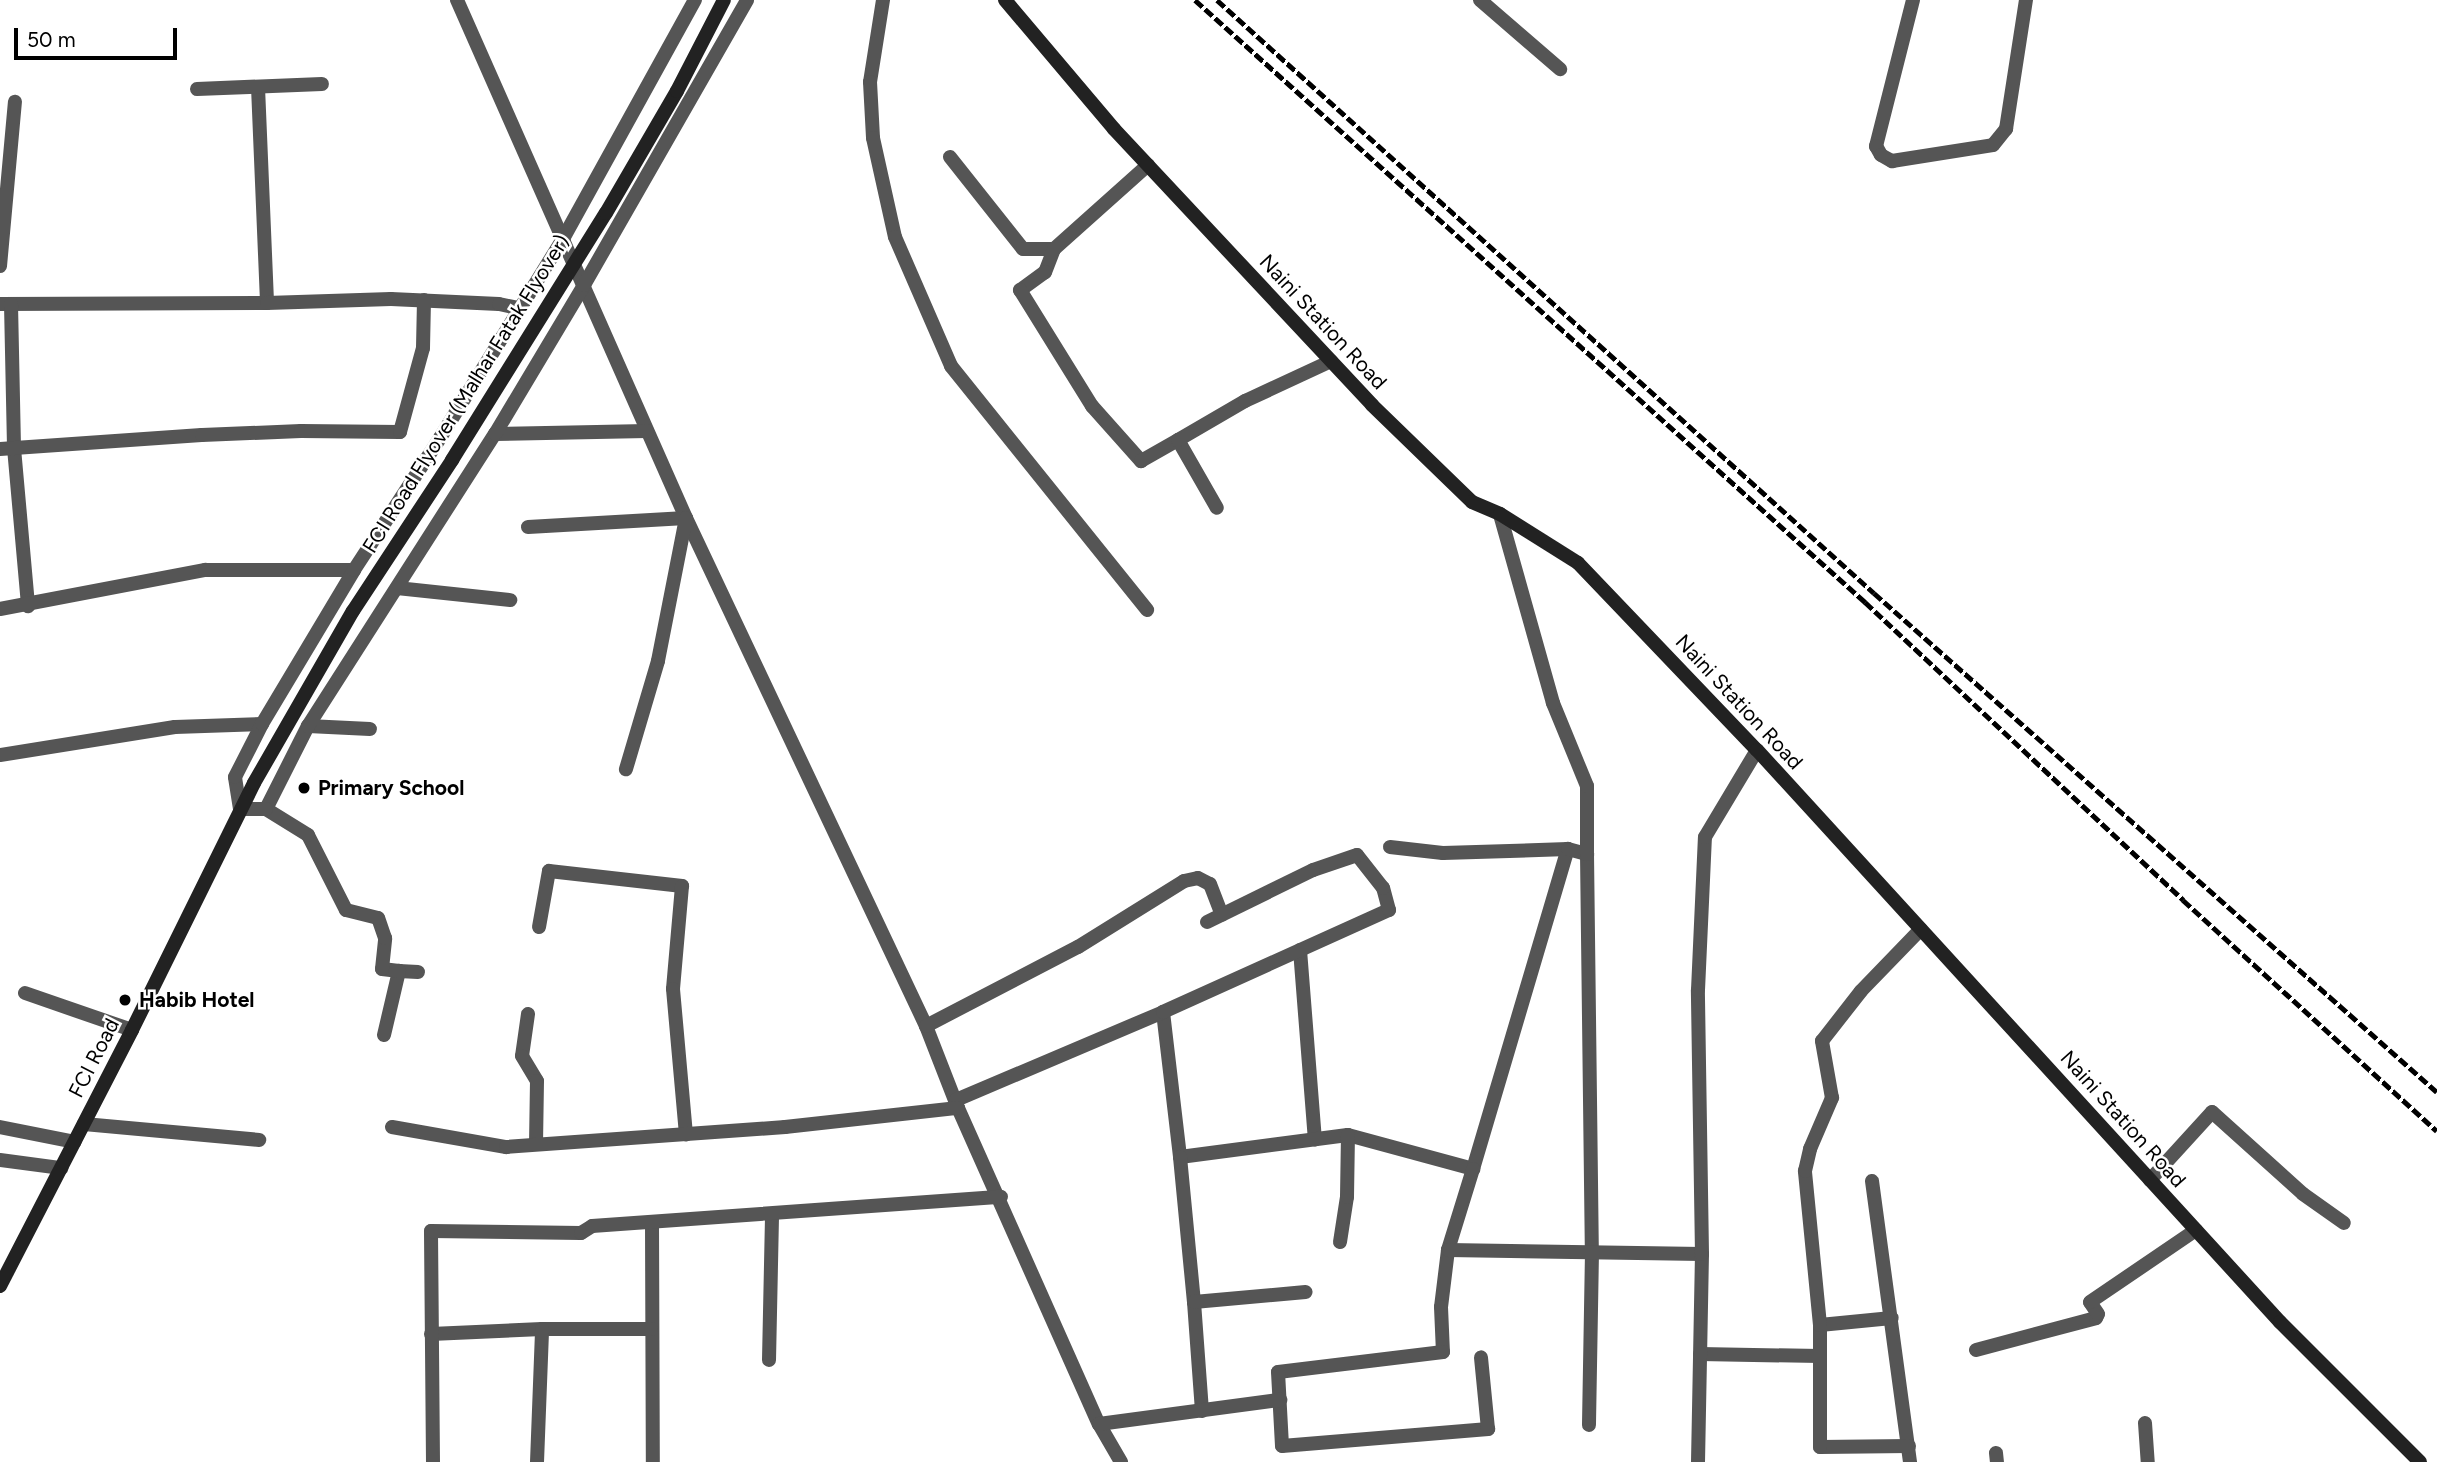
<!DOCTYPE html>
<style>
body{margin:0}
#map{position:relative;width:2437px;height:1462px;overflow:hidden;background:#fff;font-family:Figtree,sans-serif}
div>[style]{position:absolute}
.street>*{height:14px;margin:-7px;padding:0 7px;transform-origin:7px;border-radius:7px;background:#555}
.secondary>*{height:14px;margin:-7px;padding:0 7px;transform-origin:7px;border-radius:7px;background:#222}
.rail>*{height:5px;margin-top:-2.5px;transform-origin:0;background:repeating-linear-gradient(90deg,#000 0 10px,transparent 0 13.5px)}
.secondary-bridge>*{height:14px;margin:-7px;padding:0 7px;transform-origin:7px;border-radius:7px;background:#222}
.dots>*{width:19px;height:19px;translate:-50% -50%;box-sizing:border-box;border:4px solid #fff;border-radius:50%}
span{translate:-50% -50%;white-space:nowrap;text-align:center;line-height:1.15;-webkit-text-stroke:5px #fff;paint-order:stroke}
.street-label{font-size:21px;color:#000}
.poi-label{font-size:21px;color:#000;font-weight:700}
.left{translate:0 -50%;text-align:left}
.scale{position:absolute;left:14px;top:28px;width:163px;height:32px;box-sizing:border-box;border:4px solid #000;border-top:0;padding-left:9px;font-size:21px;line-height:24px;white-space:nowrap;color:#000;-webkit-text-stroke:5px #fff;paint-order:stroke}
</style>
<div id="map">
<div class="street">
<div style="left:457px;top:0;width:566px;rotate:66.15deg"></div>
<div style="left:686px;top:518px;width:562px;rotate:64.71deg"></div>
<div style="left:926px;top:1026px;width:88px;rotate:68.7deg"></div>
<div style="left:958px;top:1108px;width:346px;rotate:66deg"></div>
<div style="left:1099px;top:1424px;width:44px;rotate:59.9deg"></div>
<div style="left:883px;top:0;width:83px;rotate:99deg"></div>
<div style="left:870px;top:82px;width:56px;rotate:86.9deg"></div>
<div style="left:873px;top:138px;width:101px;rotate:77.5deg"></div>
<div style="left:895px;top:237px;width:141px;rotate:66.5deg"></div>
<div style="left:951px;top:366px;width:313px;rotate:51.2deg"></div>
<div style="left:1480px;top:0;width:106px;rotate:40.8deg"></div>
<div style="left:1913px;top:0;width:151px;rotate:104.2deg"></div>
<div style="left:1876px;top:146px;width:10px;rotate:61deg"></div>
<div style="left:1881px;top:155px;width:13px;rotate:29deg"></div>
<div style="left:1892px;top:161px;width:102px;rotate:-9deg"></div>
<div style="left:1993px;top:145px;width:21px;rotate:-51deg"></div>
<div style="left:2006px;top:129px;width:131px;rotate:-81.2deg"></div>
<div style="left:258px;top:87px;width:216px;rotate:87.6deg"></div>
<div style="left:197px;top:89px;width:125px;rotate:-2.3deg"></div>
<div style="left:950px;top:157px;width:117px;rotate:51.6deg"></div>
<div style="left:1023px;top:249px;width:31px"></div>
<div style="left:1148px;top:165px;width:126px;rotate:138.2deg"></div>
<div style="left:1054px;top:249px;width:25px;rotate:111deg"></div>
<div style="left:1045px;top:272px;width:31px;rotate:144deg"></div>
<div style="left:1020px;top:290px;width:137px;rotate:58.2deg"></div>
<div style="left:1092px;top:406px;width:74px;rotate:48.3deg"></div>
<div style="left:1141px;top:461px;width:43px;rotate:-29.6deg"></div>
<div style="left:1178px;top:440px;width:78px;rotate:60.2deg"></div>
<div style="left:0;top:266px;width:165px;rotate:-84.8deg"></div>
<div style="left:0;top:304px;width:267px;rotate:-0.2deg"></div>
<div style="left:267px;top:303px;width:124px;rotate:-1.8deg"></div>
<div style="left:391px;top:299px;width:108px;rotate:2.7deg"></div>
<div style="left:499px;top:304px;width:19px;rotate:12deg"></div>
<div style="left:11px;top:304px;width:144px;rotate:88.8deg"></div>
<div style="left:14px;top:448px;width:159px;rotate:84.9deg"></div>
<div style="left:495px;top:434px;width:152px;rotate:-1.1deg"></div>
<div style="left:1178px;top:440px;width:78px;rotate:-30.2deg"></div>
<div style="left:1245px;top:401px;width:95px;rotate:-24.9deg"></div>
<div style="left:0;top:449px;width:202px;rotate:-4deg"></div>
<div style="left:202px;top:435px;width:99px;rotate:-2.3deg"></div>
<div style="left:301px;top:431px;width:99px;rotate:0.6deg"></div>
<div style="left:400px;top:432px;width:87px;rotate:-74.7deg"></div>
<div style="left:423px;top:348px;width:48px;rotate:-88.8deg"></div>
<div style="left:528px;top:527px;width:158px;rotate:-3.3deg"></div>
<div style="left:686px;top:518px;width:146px;rotate:101.1deg"></div>
<div style="left:658px;top:661px;width:113px;rotate:106.5deg"></div>
<div style="left:397px;top:588px;width:114px;rotate:6.1deg"></div>
<div style="left:0;top:609px;width:209px;rotate:-10.8deg"></div>
<div style="left:205px;top:570px;width:149px"></div>
<div style="left:308px;top:726px;width:62px;rotate:2.8deg"></div>
<div style="left:0;top:755px;width:177px;rotate:-9.1deg"></div>
<div style="left:175px;top:727px;width:87px;rotate:-2deg"></div>
<div style="left:266px;top:809px;width:93px;rotate:-63.2deg"></div>
<div style="left:308px;top:726px;width:347px;rotate:-57.4deg"></div>
<div style="left:495px;top:434px;width:174px;rotate:-59.1deg"></div>
<div style="left:584px;top:285px;width:328px;rotate:-60.2deg"></div>
<div style="left:1390px;top:847px;width:53px;rotate:6.5deg"></div>
<div style="left:1443px;top:853px;width:125px;rotate:-1.8deg"></div>
<div style="left:1587px;top:854px;width:398px;rotate:89.3deg"></div>
<div style="left:1592px;top:1252px;width:173px;rotate:91deg"></div>
<div style="left:539px;top:927px;width:57px;rotate:-79.9deg"></div>
<div style="left:549px;top:871px;width:134px;rotate:6.4deg"></div>
<div style="left:682px;top:886px;width:103px;rotate:95deg"></div>
<div style="left:673px;top:989px;width:146px;rotate:84.9deg"></div>
<div style="left:1300px;top:950px;width:190px;rotate:85.5deg"></div>
<div style="left:399px;top:971px;width:19px;rotate:3deg"></div>
<div style="left:25px;top:993px;width:113px;rotate:19.1deg"></div>
<div style="left:1163px;top:1012px;width:146px;rotate:83.3deg"></div>
<div style="left:1180px;top:1157px;width:169px;rotate:-7.5deg"></div>
<div style="left:1348px;top:1135px;width:130px;rotate:15.2deg"></div>
<div style="left:1473px;top:1169px;width:334px;rotate:-73.5deg"></div>
<div style="left:1568px;top:849px;width:20px;rotate:15deg"></div>
<div style="left:1587px;top:854px;width:68px;rotate:-90deg"></div>
<div style="left:1587px;top:786px;width:90px;rotate:-112.3deg"></div>
<div style="left:1553px;top:703px;width:196px;rotate:-105.7deg"></div>
<div style="left:528px;top:1014px;width:42px;rotate:98.1deg"></div>
<div style="left:522px;top:1056px;width:29px;rotate:59deg"></div>
<div style="left:537px;top:1081px;width:63px;rotate:90.9deg"></div>
<div style="left:926px;top:1026px;width:171px;rotate:-27.5deg"></div>
<div style="left:1078px;top:947px;width:125px;rotate:-31.9deg"></div>
<div style="left:1184px;top:881px;width:14px;rotate:-12deg"></div>
<div style="left:1198px;top:878px;width:13px;rotate:27deg"></div>
<div style="left:1210px;top:884px;width:33px;rotate:69deg"></div>
<div style="left:384px;top:1035px;width:66px;rotate:-76.8deg"></div>
<div style="left:399px;top:971px;width:17px;rotate:-173deg"></div>
<div style="left:382px;top:969px;width:31px;rotate:-84deg"></div>
<div style="left:385px;top:938px;width:21px;rotate:-109deg"></div>
<div style="left:378px;top:918px;width:33px;rotate:-166deg"></div>
<div style="left:346px;top:910px;width:84px;rotate:-116.9deg"></div>
<div style="left:308px;top:835px;width:49px;rotate:-148.2deg"></div>
<div style="left:266px;top:809px;width:26px;rotate:180deg"></div>
<div style="left:240px;top:809px;width:32px;rotate:-99deg"></div>
<div style="left:235px;top:777px;width:59px;rotate:-63deg"></div>
<div style="left:262px;top:724px;width:179px;rotate:-59.1deg"></div>
<div style="left:354px;top:570px;width:158px;rotate:-56.9deg"></div>
<div style="left:440px;top:438px;width:236px;rotate:-58.3deg"></div>
<div style="left:564px;top:237px;width:271px;rotate:-61.1deg"></div>
<div style="left:956px;top:1100px;width:225px;rotate:-23deg"></div>
<div style="left:1163px;top:1012px;width:248px;rotate:-24.3deg"></div>
<div style="left:1389px;top:910px;width:23px;rotate:-105deg"></div>
<div style="left:1383px;top:888px;width:42px;rotate:-128.2deg"></div>
<div style="left:1357px;top:855px;width:46px;rotate:161.2deg"></div>
<div style="left:1313px;top:870px;width:118px;rotate:153.9deg"></div>
<div style="left:84px;top:1124px;width:176px;rotate:5.2deg"></div>
<div style="left:0;top:1127px;width:76px;rotate:11.3deg"></div>
<div style="left:392px;top:1127px;width:116px;rotate:10deg"></div>
<div style="left:506px;top:1147px;width:280px;rotate:-4.1deg"></div>
<div style="left:785px;top:1127px;width:174px;rotate:-6.3deg"></div>
<div style="left:1180px;top:1157px;width:146px;rotate:84.5deg"></div>
<div style="left:0;top:1160px;width:62px;rotate:7.5deg"></div>
<div style="left:1473px;top:1169px;width:85px;rotate:107.2deg"></div>
<div style="left:1448px;top:1250px;width:57px;rotate:97deg"></div>
<div style="left:1441px;top:1307px;width:45px;rotate:87.5deg"></div>
<div style="left:1443px;top:1352px;width:166px;rotate:173.1deg"></div>
<div style="left:1278px;top:1372px;width:74px;rotate:86.9deg"></div>
<div style="left:1282px;top:1446px;width:207px;rotate:-4.7deg"></div>
<div style="left:1488px;top:1429px;width:72px;rotate:-95.6deg"></div>
<div style="left:2150px;top:1180px;width:92px;rotate:-47.6deg"></div>
<div style="left:2212px;top:1112px;width:122px;rotate:42deg"></div>
<div style="left:2303px;top:1194px;width:50px;rotate:35.3deg"></div>
<div style="left:1872px;top:1181px;width:284px;rotate:82.3deg"></div>
<div style="left:652px;top:1223px;width:239px;rotate:89.8deg"></div>
<div style="left:1340px;top:1242px;width:46px;rotate:-81.2deg"></div>
<div style="left:1347px;top:1197px;width:62px;rotate:-89.1deg"></div>
<div style="left:1448px;top:1250px;width:254px;rotate:0.9deg"></div>
<div style="left:1820px;top:1325px;width:72px;rotate:-5.6deg"></div>
<div style="left:431px;top:1334px;width:111px;rotate:-2.6deg"></div>
<div style="left:542px;top:1329px;width:109px"></div>
<div style="left:1976px;top:1350px;width:124px;rotate:-14.9deg"></div>
<div style="left:2096px;top:1318px;width:4px;rotate:-63deg"></div>
<div style="left:2098px;top:1314px;width:14px;rotate:-124deg"></div>
<div style="left:2090px;top:1302px;width:128px;rotate:-34.2deg"></div>
<div style="left:1700px;top:1354px;width:120px;rotate:1deg"></div>
<div style="left:769px;top:1360px;width:146px;rotate:-88.8deg"></div>
<div style="left:1202px;top:1411px;width:109px;rotate:-94.2deg"></div>
<div style="left:1194px;top:1302px;width:112px;rotate:-5.1deg"></div>
<div style="left:2145px;top:1423px;width:39px;rotate:86deg"></div>
<div style="left:1099px;top:1424px;width:183px;rotate:-7.6deg"></div>
<div style="left:1909px;top:1446px;width:89px;rotate:179.4deg"></div>
<div style="left:1820px;top:1447px;width:122px;rotate:-90deg"></div>
<div style="left:1820px;top:1325px;width:155px;rotate:-95.6deg"></div>
<div style="left:1805px;top:1171px;width:23px;rotate:-77deg"></div>
<div style="left:1810px;top:1149px;width:56px;rotate:-66.7deg"></div>
<div style="left:1832px;top:1098px;width:58px;rotate:-100deg"></div>
<div style="left:1822px;top:1041px;width:63px;rotate:-52deg"></div>
<div style="left:1861px;top:991px;width:86px;rotate:-45.9deg"></div>
<div style="left:1996px;top:1453px;width:9px;rotate:84deg"></div>
<div style="left:433px;top:1462px;width:231px;rotate:-90.5deg"></div>
<div style="left:431px;top:1231px;width:150px;rotate:0.8deg"></div>
<div style="left:581px;top:1233px;width:13px;rotate:-32deg"></div>
<div style="left:592px;top:1226px;width:410px;rotate:-4.1deg"></div>
<div style="left:537px;top:1462px;width:133px;rotate:-87.8deg"></div>
<div style="left:1698px;top:1462px;width:208px;rotate:-88.9deg"></div>
<div style="left:1702px;top:1254px;width:264px;rotate:-90.9deg"></div>
<div style="left:1698px;top:990px;width:153px;rotate:-87.4deg"></div>
<div style="left:1705px;top:837px;width:101px;rotate:-59.1deg"></div>
</div>
<div class="secondary">
<div style="left:1005px;top:0;width:169px;rotate:49.8deg"></div>
<div style="left:1114px;top:129px;width:378px;rotate:46.9deg"></div>
<div style="left:1372px;top:405px;width:139px;rotate:44.1deg"></div>
<div style="left:1472px;top:502px;width:30px;rotate:23deg"></div>
<div style="left:1500px;top:514px;width:92px;rotate:32.1deg"></div>
<div style="left:1578px;top:563px;width:259px;rotate:46.3deg"></div>
<div style="left:1757px;top:750px;width:775px;rotate:47.56deg"></div>
<div style="left:2280px;top:1322px;width:198px;rotate:45deg"></div>
<div style="left:0;top:1286px;width:288px;rotate:-62.7deg"></div>
<div style="left:132px;top:1030px;width:275px;rotate:-63.7deg"></div>
</div>
<div class="rail">
<div style="left:1195px;top:0;width:901px;rotate:41.94deg"></div>
<div style="left:1865px;top:602px;width:436px;rotate:43.1deg"></div>
<div style="left:2183px;top:900px;width:343px;rotate:42.3deg"></div>
<div style="left:1217px;top:0;width:885px;rotate:42.07deg"></div>
<div style="left:1874px;top:593px;width:752px;rotate:41.55deg"></div>
</div>
<div class="secondary-bridge">
<div style="left:254px;top:783px;width:198px;rotate:-60.1deg"></div>
<div style="left:353px;top:611px;width:181px;rotate:-56.7deg"></div>
<div style="left:452px;top:460px;width:291px;rotate:-58.1deg"></div>
<div style="left:606px;top:213px;width:141px;rotate:-59.8deg"></div>
<div style="left:677px;top:91px;width:102px;rotate:-62.7deg"></div>
</div>
<div class="dots">
<div style="left:304px;top:788px;background:#000"></div>
<div style="left:125px;top:1000px;background:#000"></div>
</div>
<div class="street-label">
<span style="left:1323px;top:322px;rotate:47deg">Naini Station Road</span>
<span style="left:466px;top:394px;rotate:-58deg">FCI Road Flyover (Malhar Fatak Flyover)</span>
<span style="left:1739px;top:702px;rotate:47deg">Naini Station Road</span>
<span style="left:94px;top:1058px;rotate:-63deg">FCI Road</span>
<span style="left:2123px;top:1119px;rotate:48deg">Naini Station Road</span>
</div>
<div class="poi-label">
<span class="left" style="left:318px;top:788px">Primary School</span>
<span class="left" style="left:139px;top:1000px">Habib Hotel</span>
</div>
<div class="scale">50 m</div>
</div>
